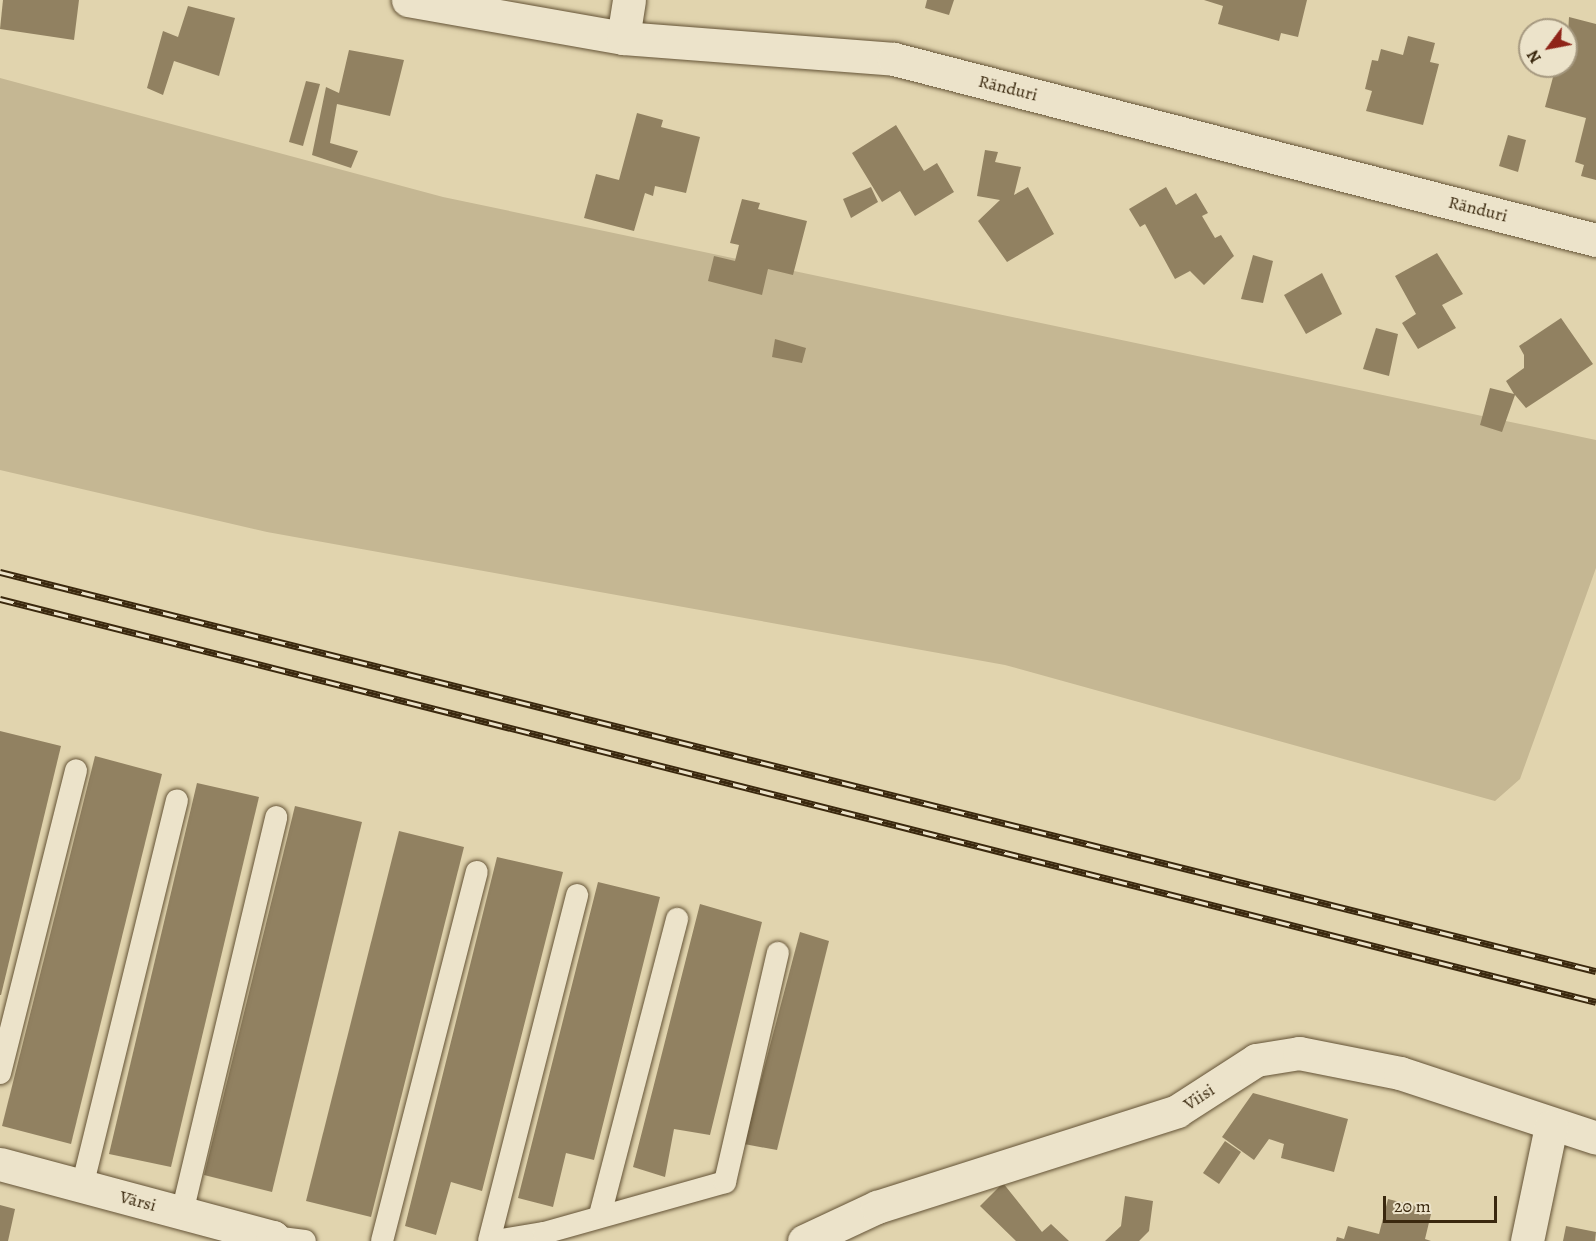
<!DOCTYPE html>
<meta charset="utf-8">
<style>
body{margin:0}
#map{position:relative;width:1596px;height:1241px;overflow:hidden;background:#e1d4ae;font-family:Alegreya,serif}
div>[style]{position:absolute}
.green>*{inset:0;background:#c5b793}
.building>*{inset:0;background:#918161}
.roads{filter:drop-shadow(0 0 2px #645336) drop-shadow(0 0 2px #645336)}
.service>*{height:22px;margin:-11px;padding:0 11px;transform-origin:11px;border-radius:11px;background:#ece3ca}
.minor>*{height:33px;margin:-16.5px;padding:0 16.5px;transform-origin:16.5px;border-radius:16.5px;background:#ece3ca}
.rail>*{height:7px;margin-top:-3.5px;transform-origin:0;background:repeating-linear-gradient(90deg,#ece3ca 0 14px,#3a280e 0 28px);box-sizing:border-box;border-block:2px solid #3a280e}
span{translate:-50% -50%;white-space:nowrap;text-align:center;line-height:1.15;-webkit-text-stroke:5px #ece3ca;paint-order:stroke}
.street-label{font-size:18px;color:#3a280e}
.north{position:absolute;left:1518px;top:18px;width:60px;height:60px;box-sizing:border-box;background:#ece3ca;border:2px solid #a5987f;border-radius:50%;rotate:238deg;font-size:16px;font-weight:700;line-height:24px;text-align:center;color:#3a280e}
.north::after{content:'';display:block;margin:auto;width:21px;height:27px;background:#8f2418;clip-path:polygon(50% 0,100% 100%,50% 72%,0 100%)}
.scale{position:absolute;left:1383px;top:1196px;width:114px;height:27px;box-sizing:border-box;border:3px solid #3a280e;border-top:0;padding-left:8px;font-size:18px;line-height:21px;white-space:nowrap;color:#3a280e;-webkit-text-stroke:4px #ece3ca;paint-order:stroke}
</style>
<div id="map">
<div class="green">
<div style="clip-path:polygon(0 78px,443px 197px,1596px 440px,1596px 568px,1520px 779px,1495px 801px,1005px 665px,267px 532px,0 470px)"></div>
</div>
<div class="building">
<div style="clip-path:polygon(3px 0,79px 0,74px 40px,0 29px)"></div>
<div style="clip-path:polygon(927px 0,954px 0,949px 15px,925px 8px)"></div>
<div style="clip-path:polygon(1204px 0,1307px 0,1298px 37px,1281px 33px,1279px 41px,1218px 24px,1223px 6px)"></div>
<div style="clip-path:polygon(188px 6px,235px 18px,219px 76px,174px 61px,163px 95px,147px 88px,163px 31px,178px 37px)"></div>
<div style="clip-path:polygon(1569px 17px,1596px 24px,1596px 180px,1581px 176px,1584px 165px,1575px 162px,1586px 118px,1545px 107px,1556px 66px,1566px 66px)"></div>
<div style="clip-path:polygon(1408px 36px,1435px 43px,1430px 62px,1439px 64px,1423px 125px,1366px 111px,1372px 91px,1365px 89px,1372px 60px,1378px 61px,1381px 49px,1403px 55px)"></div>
<div style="clip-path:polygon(349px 50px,404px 60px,390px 116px,337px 104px,330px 143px,358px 151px,351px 168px,312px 155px,326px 87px,339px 93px)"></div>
<div style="clip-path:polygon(306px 81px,320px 84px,303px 146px,289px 142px)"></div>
<div style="clip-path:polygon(637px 113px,663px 120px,661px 127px,700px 137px,686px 193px,655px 186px,653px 196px,645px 193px,634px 231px,584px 218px,596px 174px,619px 180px)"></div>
<div style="clip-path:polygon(896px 125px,924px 171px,937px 163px,954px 192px,915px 216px,900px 191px,882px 202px,852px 153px)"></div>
<div style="clip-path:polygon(1508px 135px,1526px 140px,1518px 172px,1499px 166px)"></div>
<div style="clip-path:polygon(985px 150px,998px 152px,995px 162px,1021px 167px,1014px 195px,1028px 187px,1054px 234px,1007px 262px,978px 221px,1000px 200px,977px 196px)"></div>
<div style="clip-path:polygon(871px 187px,878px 202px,851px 218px,843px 199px)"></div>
<div style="clip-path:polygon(1166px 187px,1176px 205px,1196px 193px,1208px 213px,1202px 216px,1215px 238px,1221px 235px,1234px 256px,1204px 285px,1190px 271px,1175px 279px,1145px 224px,1140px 227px,1129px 209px)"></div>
<div style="clip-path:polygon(742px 199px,760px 203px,758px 209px,807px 221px,793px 275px,768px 269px,762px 295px,708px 281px,714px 256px,735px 261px,739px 245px,730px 243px)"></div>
<div style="clip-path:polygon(1437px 253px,1463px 294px,1442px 305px,1456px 328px,1418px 349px,1402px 323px,1416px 314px,1395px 276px)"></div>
<div style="clip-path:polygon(1253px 255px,1273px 261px,1263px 303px,1241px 299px)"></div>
<div style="clip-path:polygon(1322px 273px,1342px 314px,1306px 334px,1284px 295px)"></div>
<div style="clip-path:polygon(1561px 318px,1593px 364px,1526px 408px,1515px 395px,1502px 432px,1480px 425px,1490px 388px,1514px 394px,1506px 381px,1524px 368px,1524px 355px,1519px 346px)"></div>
<div style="clip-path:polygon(1376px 328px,1398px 334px,1389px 376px,1363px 369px)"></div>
<div style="clip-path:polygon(775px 339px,806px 348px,802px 363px,772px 357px)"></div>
<div style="clip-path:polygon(0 731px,61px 746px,1px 995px,0 995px)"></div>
<div style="clip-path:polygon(95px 756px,162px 774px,71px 1144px,2px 1126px)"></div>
<div style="clip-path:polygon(197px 783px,259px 797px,171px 1167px,109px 1154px)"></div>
<div style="clip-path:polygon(295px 806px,362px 822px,272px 1192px,204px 1175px)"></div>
<div style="clip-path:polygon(399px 831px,464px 847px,371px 1217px,306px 1201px)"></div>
<div style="clip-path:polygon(497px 857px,563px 872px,482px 1191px,451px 1182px,436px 1235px,405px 1226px)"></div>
<div style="clip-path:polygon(598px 882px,660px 897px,594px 1160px,566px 1153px,553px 1207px,518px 1198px)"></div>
<div style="clip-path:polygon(700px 904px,762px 922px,710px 1135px,674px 1129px,665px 1177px,633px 1167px)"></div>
<div style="clip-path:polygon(800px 932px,829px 941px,777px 1150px,744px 1144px)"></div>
<div style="clip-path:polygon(1253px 1093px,1348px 1119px,1334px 1172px,1281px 1158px,1284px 1144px,1269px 1139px,1254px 1160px,1222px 1137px)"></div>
<div style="clip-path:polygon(1225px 1141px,1241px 1152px,1219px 1184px,1203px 1173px)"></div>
<div style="clip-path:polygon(1003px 1183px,1042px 1232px,1051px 1224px,1069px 1241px,1016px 1241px,980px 1206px)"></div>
<div style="clip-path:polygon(1125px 1196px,1153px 1201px,1149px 1231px,1139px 1241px,1105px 1241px,1121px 1226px)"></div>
<div style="clip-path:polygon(1388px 1199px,1432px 1210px,1425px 1239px,1431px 1241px,1336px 1241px,1337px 1237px,1344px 1239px,1348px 1226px,1379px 1234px)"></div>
<div style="clip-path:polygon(0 1205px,15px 1209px,8px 1241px,0 1241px)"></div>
<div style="clip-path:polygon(1566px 1226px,1596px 1232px,1595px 1241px,1563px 1241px)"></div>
</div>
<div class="roads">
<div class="service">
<div style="left:0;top:1073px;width:312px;rotate:-75.9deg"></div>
<div style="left:82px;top:1187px;width:398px;rotate:-76.2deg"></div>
<div style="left:182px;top:1213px;width:407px;rotate:-76.6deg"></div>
<div style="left:600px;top:1215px;width:306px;rotate:-75.4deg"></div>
<div style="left:273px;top:1237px;width:32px;rotate:7deg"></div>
<div style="left:382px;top:1241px;width:381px;rotate:-75.6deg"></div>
<div style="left:489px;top:1241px;width:357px;rotate:-75.7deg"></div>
<div style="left:495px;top:1241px;width:50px;rotate:-9.3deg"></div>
<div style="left:544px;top:1233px;width:188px;rotate:-15.7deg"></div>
<div style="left:725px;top:1182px;width:235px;rotate:-77deg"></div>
</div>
<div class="minor">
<div style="left:408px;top:0;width:218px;rotate:10deg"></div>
<div style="left:623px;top:38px;width:272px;rotate:4.4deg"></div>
<div style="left:894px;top:59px;width:725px;rotate:14.46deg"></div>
<div style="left:623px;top:38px;width:38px;rotate:-81deg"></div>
<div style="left:0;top:1164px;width:283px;rotate:15deg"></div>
<div style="left:273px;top:1237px;width:4px;rotate:104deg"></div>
<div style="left:804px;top:1241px;width:81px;rotate:-25deg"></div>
<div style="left:877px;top:1207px;width:315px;rotate:-17.7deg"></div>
<div style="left:1177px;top:1111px;width:94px;rotate:-32.8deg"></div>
<div style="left:1256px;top:1060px;width:44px;rotate:-9.2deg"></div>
<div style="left:1299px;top:1053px;width:103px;rotate:11.2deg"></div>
<div style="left:1400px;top:1073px;width:206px;rotate:18.3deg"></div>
<div style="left:1527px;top:1241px;width:117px;rotate:-78.2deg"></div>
</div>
</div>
<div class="rail">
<div style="left:0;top:572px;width:1645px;rotate:14.04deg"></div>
<div style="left:0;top:599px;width:1646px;rotate:14.17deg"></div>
</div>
<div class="street-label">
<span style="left:1008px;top:88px;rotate:14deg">Ränduri</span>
<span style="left:1478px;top:209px;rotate:14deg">Ränduri</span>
<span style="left:1199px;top:1097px;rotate:-33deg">Viisi</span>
<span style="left:138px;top:1201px;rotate:15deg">Värsi</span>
</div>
<div class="north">N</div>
<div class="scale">20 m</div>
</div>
